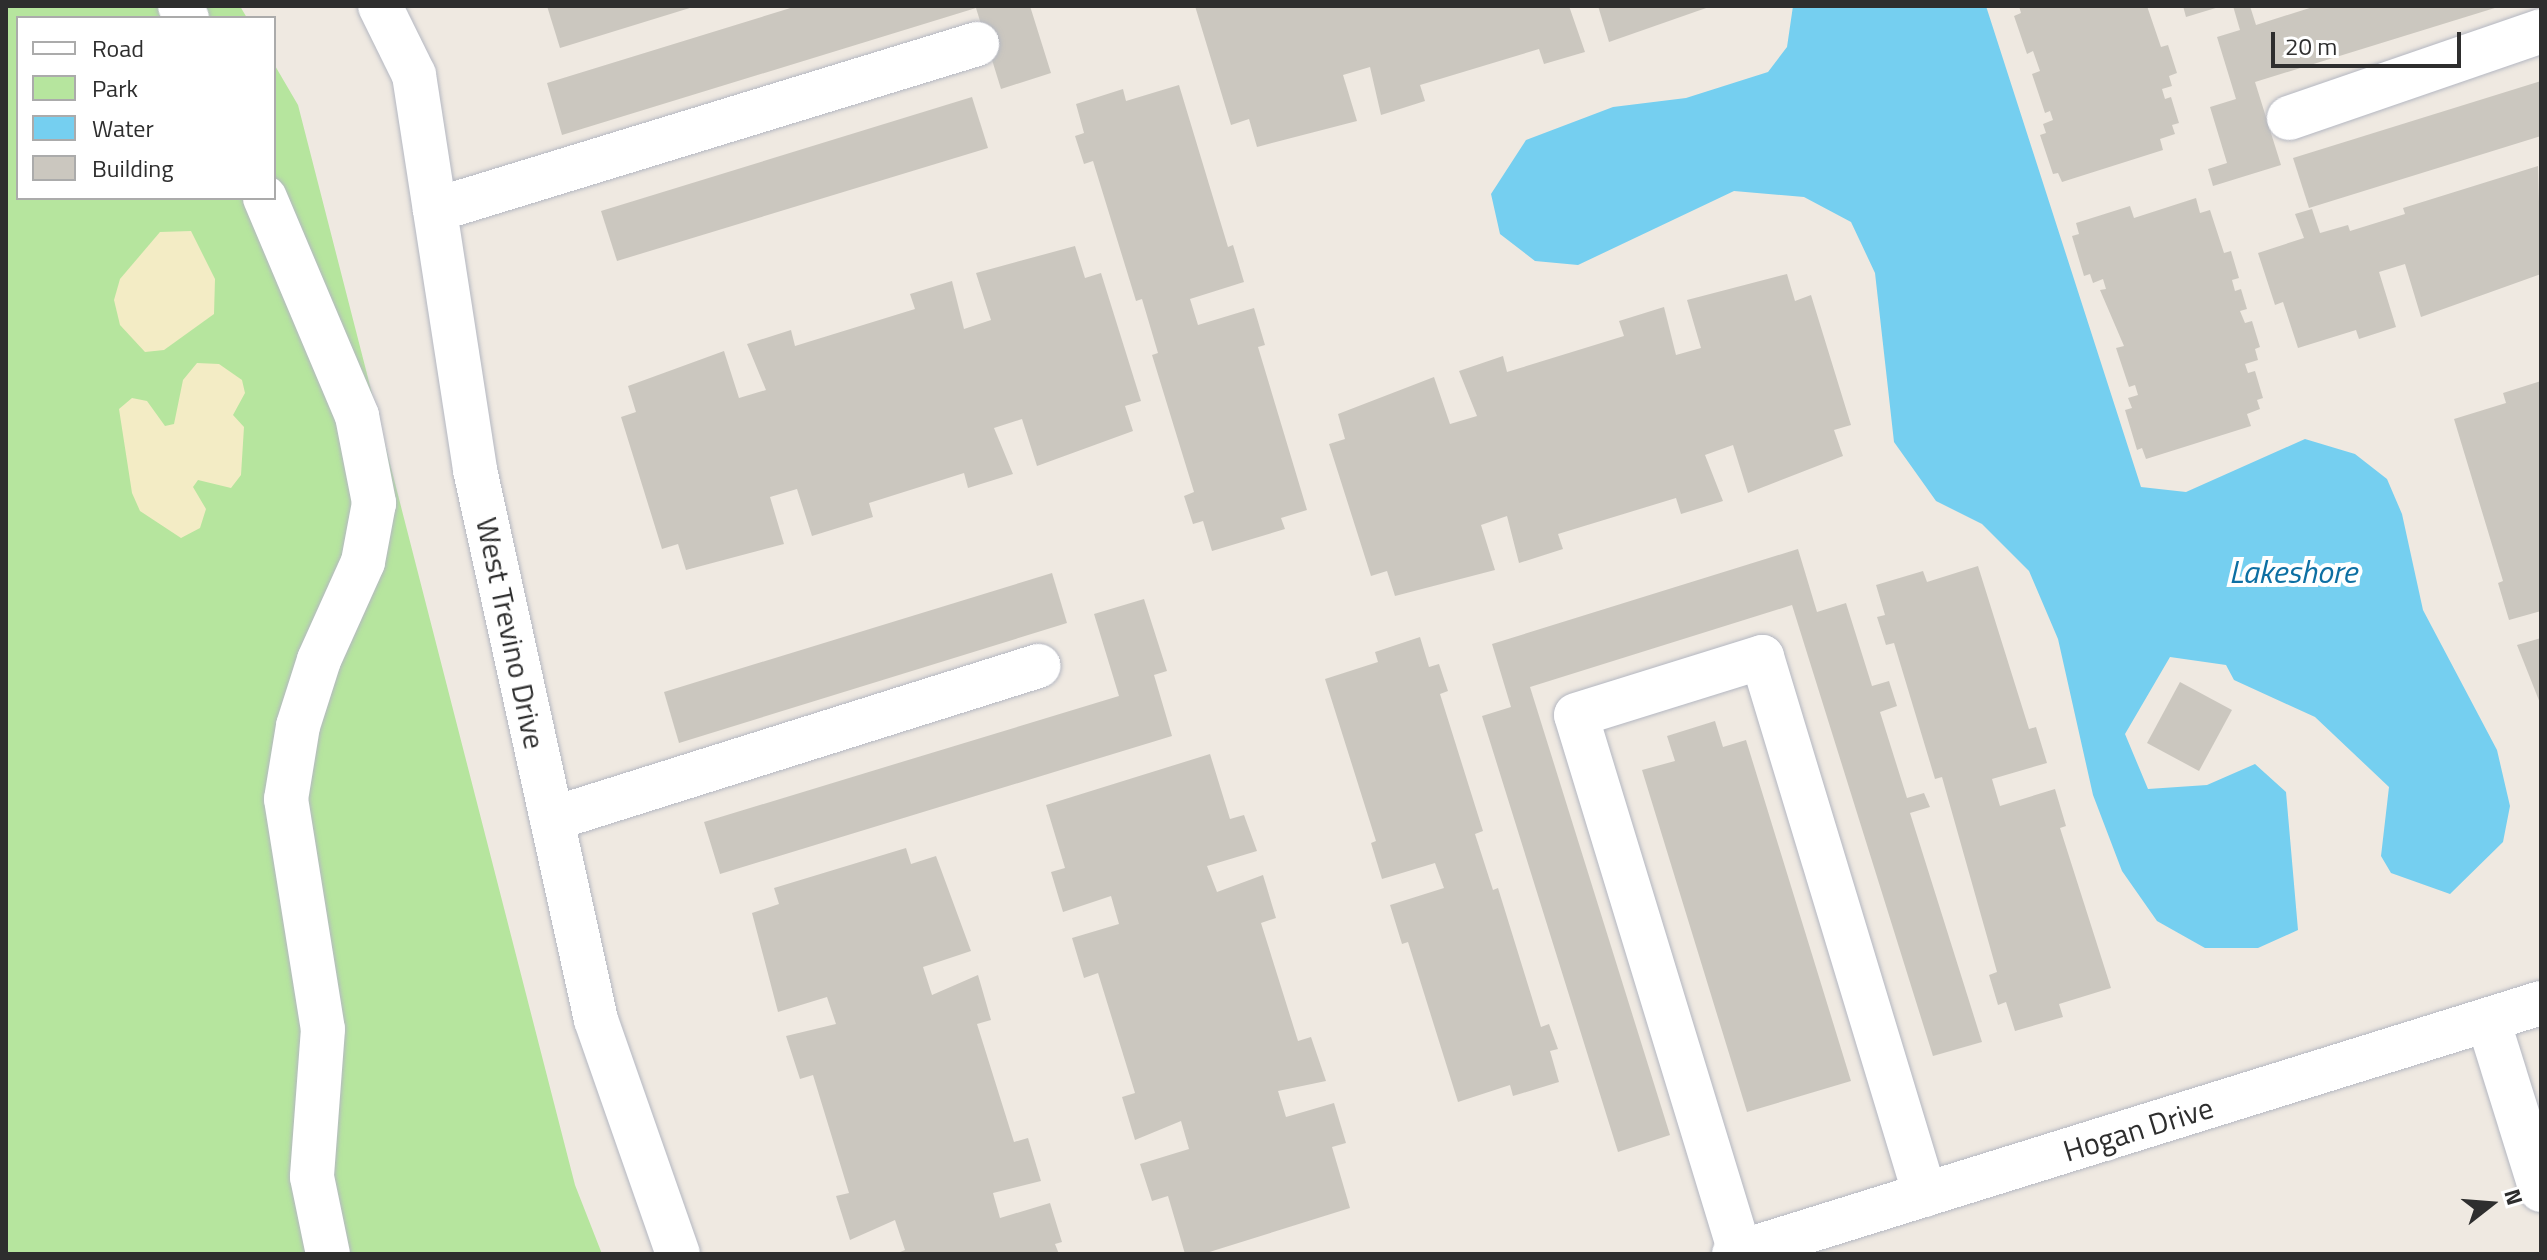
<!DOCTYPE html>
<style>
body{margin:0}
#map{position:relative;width:2547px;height:1260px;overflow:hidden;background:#efe9e1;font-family:"Titillium Web",sans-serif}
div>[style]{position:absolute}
.green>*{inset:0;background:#b6e59e}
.sand>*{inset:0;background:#f3ecc5}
.water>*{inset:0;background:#75cff0}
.building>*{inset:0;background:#cbc7bf}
.roads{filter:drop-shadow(0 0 2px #b4b7c1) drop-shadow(0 0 2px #b4b7c1)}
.minor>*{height:44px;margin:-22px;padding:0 22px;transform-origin:22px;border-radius:22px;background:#fff}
span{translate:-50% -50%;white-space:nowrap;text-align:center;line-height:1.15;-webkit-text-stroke:8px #fff;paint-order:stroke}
.street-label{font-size:30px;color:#2e2e2e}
.water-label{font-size:32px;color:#0d6fa3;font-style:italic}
.frame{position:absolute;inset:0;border:8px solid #2e2e2e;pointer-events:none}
.legend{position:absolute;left:16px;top:16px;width:260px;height:184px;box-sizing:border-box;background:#fff;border:2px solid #ababab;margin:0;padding:10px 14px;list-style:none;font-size:24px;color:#2e2e2e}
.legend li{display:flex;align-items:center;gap:16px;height:40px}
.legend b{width:40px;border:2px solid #ababab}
.north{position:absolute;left:2451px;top:1164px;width:80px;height:80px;-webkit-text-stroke:6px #fff;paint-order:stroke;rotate:73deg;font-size:22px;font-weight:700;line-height:32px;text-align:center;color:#2e2e2e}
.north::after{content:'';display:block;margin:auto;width:28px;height:36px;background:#2e2e2e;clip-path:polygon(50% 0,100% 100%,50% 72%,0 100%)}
.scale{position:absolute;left:2271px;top:32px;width:190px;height:36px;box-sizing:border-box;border:4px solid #2e2e2e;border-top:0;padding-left:10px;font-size:24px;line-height:28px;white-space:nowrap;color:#2e2e2e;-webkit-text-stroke:6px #fff;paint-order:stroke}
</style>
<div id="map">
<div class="green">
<div style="clip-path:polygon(6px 6px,240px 6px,247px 18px,18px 18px,18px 198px,274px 198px,274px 64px,298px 105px,575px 1185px,602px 1254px,6px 1254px)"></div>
</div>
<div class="sand">
<div style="clip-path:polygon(191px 231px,215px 279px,214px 314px,164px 350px,145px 352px,120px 325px,114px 300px,120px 279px,160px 232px)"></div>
<div style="clip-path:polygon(197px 363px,219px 364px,242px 380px,245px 393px,233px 415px,244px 427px,241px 475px,231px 488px,198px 480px,193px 487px,206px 509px,200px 528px,181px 538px,140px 511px,132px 493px,119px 409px,132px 398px,147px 401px,165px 426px,174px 424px,183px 380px)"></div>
</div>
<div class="water">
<div style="clip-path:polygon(1793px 6px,1986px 6px,2141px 487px,2186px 492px,2305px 439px,2355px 454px,2387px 479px,2402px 514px,2423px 610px,2497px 750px,2510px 806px,2503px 842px,2450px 894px,2391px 873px,2381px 856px,2389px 787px,2315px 717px,2234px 680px,2226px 665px,2170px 657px,2125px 734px,2148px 789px,2207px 785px,2255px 764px,2286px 792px,2298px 930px,2258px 948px,2205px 948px,2157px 921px,2122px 871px,2093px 795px,2058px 639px,2029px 571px,1982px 524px,1936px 501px,1894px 442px,1875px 273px,1851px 222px,1804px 197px,1734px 191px,1578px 265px,1535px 261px,1500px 234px,1491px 194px,1526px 140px,1613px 107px,1686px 98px,1768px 72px,1787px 47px)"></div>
</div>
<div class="building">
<div style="clip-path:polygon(547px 6px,693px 6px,693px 7px,560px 48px)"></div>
<div style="clip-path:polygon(797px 6px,1030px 6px,1051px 73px,1001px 89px,976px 8px,562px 135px,547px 83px)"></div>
<div style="clip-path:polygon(1195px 6px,1569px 6px,1585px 52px,1544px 64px,1539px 49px,1420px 85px,1425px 101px,1381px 115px,1370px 67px,1343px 75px,1357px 121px,1257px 147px,1249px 119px,1231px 125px)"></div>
<div style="clip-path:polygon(1598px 6px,1709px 6px,1709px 7px,1609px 42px)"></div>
<div style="clip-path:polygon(2019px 6px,2147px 6px,2161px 47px,2168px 45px,2177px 73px,2169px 76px,2172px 86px,2162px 89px,2165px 99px,2171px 97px,2179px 123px,2172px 125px,2175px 134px,2160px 139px,2163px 150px,2062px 182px,2058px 173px,2053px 174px,2040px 135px,2046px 133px,2043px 124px,2053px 120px,2050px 111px,2045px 113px,2032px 74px,2040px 71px,2033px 51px,2027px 54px,2014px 16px,2021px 13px)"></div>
<div style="clip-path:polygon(2183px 6px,2219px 6px,2219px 7px,2186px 17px)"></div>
<div style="clip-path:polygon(2233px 6px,2250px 6px,2256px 25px,2316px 6px,2498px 7px,2255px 82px,2281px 165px,2213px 186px,2208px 169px,2227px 163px,2210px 107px,2236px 99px,2217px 37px,2240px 30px)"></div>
<div style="clip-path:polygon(2541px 81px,2541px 136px,2309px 208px,2293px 158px)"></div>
<div style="clip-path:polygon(1179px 85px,1228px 247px,1233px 245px,1244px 282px,1190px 299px,1198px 325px,1254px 308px,1265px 345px,1258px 347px,1307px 510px,1281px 518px,1285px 529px,1212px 551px,1203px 521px,1193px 524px,1184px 496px,1194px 492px,1152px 355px,1158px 353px,1142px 299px,1136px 301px,1093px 161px,1084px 164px,1075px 136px,1084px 133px,1076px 104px,1123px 89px,1126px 101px)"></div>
<div style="clip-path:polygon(972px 97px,988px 148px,617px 261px,601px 211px)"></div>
<div style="clip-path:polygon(2538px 166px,2541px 274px,2421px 317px,2405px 264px,2379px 272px,2396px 327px,2359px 339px,2356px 330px,2298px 348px,2283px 302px,2275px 305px,2258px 253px,2304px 238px,2295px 214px,2312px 209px,2320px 233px,2348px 225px,2350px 231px,2405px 214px,2403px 208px)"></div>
<div style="clip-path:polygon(2196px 198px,2200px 213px,2210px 210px,2224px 253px,2231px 251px,2239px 278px,2232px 280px,2235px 291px,2241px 289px,2247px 309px,2240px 311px,2245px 323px,2252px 321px,2260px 347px,2255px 349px,2258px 360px,2245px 364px,2248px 373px,2255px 371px,2263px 398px,2257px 400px,2260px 409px,2247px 414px,2251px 426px,2146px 459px,2142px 448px,2137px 450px,2125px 410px,2132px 408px,2128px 398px,2138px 395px,2135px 385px,2129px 387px,2116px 348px,2124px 346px,2100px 290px,2106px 289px,2103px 279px,2093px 283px,2090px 274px,2084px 276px,2072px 236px,2079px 234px,2076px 223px,2130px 206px,2134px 218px)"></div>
<div style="clip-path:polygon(1075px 246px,1085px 278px,1101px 273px,1141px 401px,1125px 406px,1133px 431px,1037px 466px,1022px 419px,994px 428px,1013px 474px,968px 488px,964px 473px,869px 503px,873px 517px,812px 536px,797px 489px,770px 497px,784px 544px,686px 570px,678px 544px,662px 549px,621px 417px,636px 412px,628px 386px,724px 351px,739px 398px,766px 390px,747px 344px,791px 330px,795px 346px,915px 309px,910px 294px,952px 281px,964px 329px,991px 320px,976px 273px)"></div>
<div style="clip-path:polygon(1787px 274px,1795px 301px,1811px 295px,1851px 425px,1834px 430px,1843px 456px,1748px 493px,1733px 445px,1705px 455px,1723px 501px,1681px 514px,1676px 498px,1558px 534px,1563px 549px,1519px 563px,1507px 516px,1481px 525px,1495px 570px,1395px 596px,1387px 571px,1371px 576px,1329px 444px,1345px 439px,1338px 414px,1434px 377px,1450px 424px,1477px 416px,1459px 371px,1503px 356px,1507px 372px,1624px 336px,1619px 321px,1664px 307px,1676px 355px,1701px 348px,1687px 300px)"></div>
<div style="clip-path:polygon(2541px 381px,2541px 611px,2509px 620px,2498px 583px,2503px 581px,2454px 419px,2506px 403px,2503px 393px)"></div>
<div style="clip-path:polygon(1798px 549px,1817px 612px,1846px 603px,1872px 686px,1889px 681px,1897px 706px,1880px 712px,1907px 798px,1924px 793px,1930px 807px,1910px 813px,1982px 1042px,1933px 1056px,1792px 605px,1530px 687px,1670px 1135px,1618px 1152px,1482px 716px,1511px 707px,1492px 644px)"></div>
<div style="clip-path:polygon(1978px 566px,2029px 729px,2036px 727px,2047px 763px,1992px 779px,2000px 806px,2055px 789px,2066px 826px,2060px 828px,2111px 988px,2059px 1004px,2063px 1017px,2015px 1031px,2006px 1002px,1998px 1005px,1989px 975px,1997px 972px,1942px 777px,1935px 779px,1894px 643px,1886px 645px,1877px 617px,1885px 615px,1876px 585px,1923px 571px,1927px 582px)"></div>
<div style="clip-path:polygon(1052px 573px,1067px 623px,679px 743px,664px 692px)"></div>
<div style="clip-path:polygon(1144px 599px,1167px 671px,1154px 675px,1172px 736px,720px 874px,704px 822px,1119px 696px,1094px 614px)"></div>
<div style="clip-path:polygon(1420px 637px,1429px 667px,1439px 664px,1448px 691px,1440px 694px,1483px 831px,1475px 834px,1493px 890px,1498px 888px,1541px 1027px,1549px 1024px,1558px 1049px,1550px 1051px,1559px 1082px,1513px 1096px,1510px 1085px,1458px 1102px,1408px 942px,1402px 944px,1390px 905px,1444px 888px,1435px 863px,1382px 879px,1371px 843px,1376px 841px,1325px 679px,1378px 662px,1375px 652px)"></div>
<div style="clip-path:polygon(2541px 638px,2541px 702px,2540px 703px,2517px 645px)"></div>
<div style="clip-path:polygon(2180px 682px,2232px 710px,2199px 771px,2147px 743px)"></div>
<div style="clip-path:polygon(1715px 721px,1723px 747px,1746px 740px,1851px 1081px,1747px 1112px,1642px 770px,1675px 761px,1667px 736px)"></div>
<div style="clip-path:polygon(1210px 754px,1230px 819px,1244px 815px,1257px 851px,1207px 866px,1217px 892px,1263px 875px,1276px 918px,1261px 923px,1298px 1041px,1311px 1037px,1326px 1081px,1278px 1091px,1286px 1117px,1334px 1103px,1346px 1143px,1332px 1147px,1350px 1208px,1203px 1254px,1185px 1254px,1168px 1196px,1152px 1201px,1140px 1164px,1189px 1149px,1181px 1121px,1135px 1140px,1122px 1097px,1135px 1093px,1098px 973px,1084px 978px,1072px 938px,1119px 924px,1111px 896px,1063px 912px,1051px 872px,1065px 868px,1046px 805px)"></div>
<div style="clip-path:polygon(906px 848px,911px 864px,936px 856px,971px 951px,923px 967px,932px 995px,978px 975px,991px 1020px,977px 1024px,1014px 1142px,1028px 1138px,1041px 1181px,993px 1193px,1000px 1218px,1050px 1203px,1062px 1242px,1055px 1244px,1059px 1254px,895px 1254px,905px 1250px,895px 1220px,850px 1240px,836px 1196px,849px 1193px,813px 1075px,800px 1079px,786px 1036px,836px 1024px,827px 997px,778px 1012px,752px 913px,779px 904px,774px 888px)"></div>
</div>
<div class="roads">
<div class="minor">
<div style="left:180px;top:6px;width:14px;rotate:60deg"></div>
<div style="left:380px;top:6px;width:77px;rotate:63.8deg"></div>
<div style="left:414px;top:75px;width:400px;rotate:81.2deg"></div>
<div style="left:475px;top:470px;width:563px;rotate:77.59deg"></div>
<div style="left:596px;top:1020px;width:248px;rotate:70.7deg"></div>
<div style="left:2289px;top:118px;width:267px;rotate:-19deg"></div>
<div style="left:265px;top:198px;width:237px;rotate:67.1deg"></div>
<div style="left:357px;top:416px;width:89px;rotate:78.9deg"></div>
<div style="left:374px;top:503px;width:60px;rotate:100.6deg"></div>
<div style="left:363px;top:562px;width:107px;rotate:114.2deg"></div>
<div style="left:319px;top:660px;width:69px;rotate:107.7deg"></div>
<div style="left:298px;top:726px;width:74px;rotate:99.3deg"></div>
<div style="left:286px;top:799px;width:233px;rotate:80.9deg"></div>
<div style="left:323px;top:1029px;width:148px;rotate:94.3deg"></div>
<div style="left:312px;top:1177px;width:79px;rotate:78.3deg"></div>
<div style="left:435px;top:210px;width:567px;rotate:-17.03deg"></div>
<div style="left:552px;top:819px;width:510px;rotate:-17.47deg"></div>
<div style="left:2488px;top:1020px;width:178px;rotate:72.7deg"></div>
<div style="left:1740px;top:1252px;width:561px;rotate:-106.98deg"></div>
<div style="left:1576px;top:715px;width:195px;rotate:-17.3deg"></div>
<div style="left:1762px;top:657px;width:562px;rotate:73.14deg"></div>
<div style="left:1734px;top:1254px;width:845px;rotate:-17.28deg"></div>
</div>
</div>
<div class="street-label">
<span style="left:511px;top:633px;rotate:78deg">West Trevino Drive</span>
<span style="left:2138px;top:1129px;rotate:-17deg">Hogan Drive</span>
</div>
<div class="water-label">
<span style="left:2293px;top:571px">Lakeshore</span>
</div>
<div class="frame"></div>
<ul class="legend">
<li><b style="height:10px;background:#fff"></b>Road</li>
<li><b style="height:22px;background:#b6e59e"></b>Park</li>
<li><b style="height:22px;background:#75cff0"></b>Water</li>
<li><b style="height:22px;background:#cbc7bf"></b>Building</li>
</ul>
<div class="north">N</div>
<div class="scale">20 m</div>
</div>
